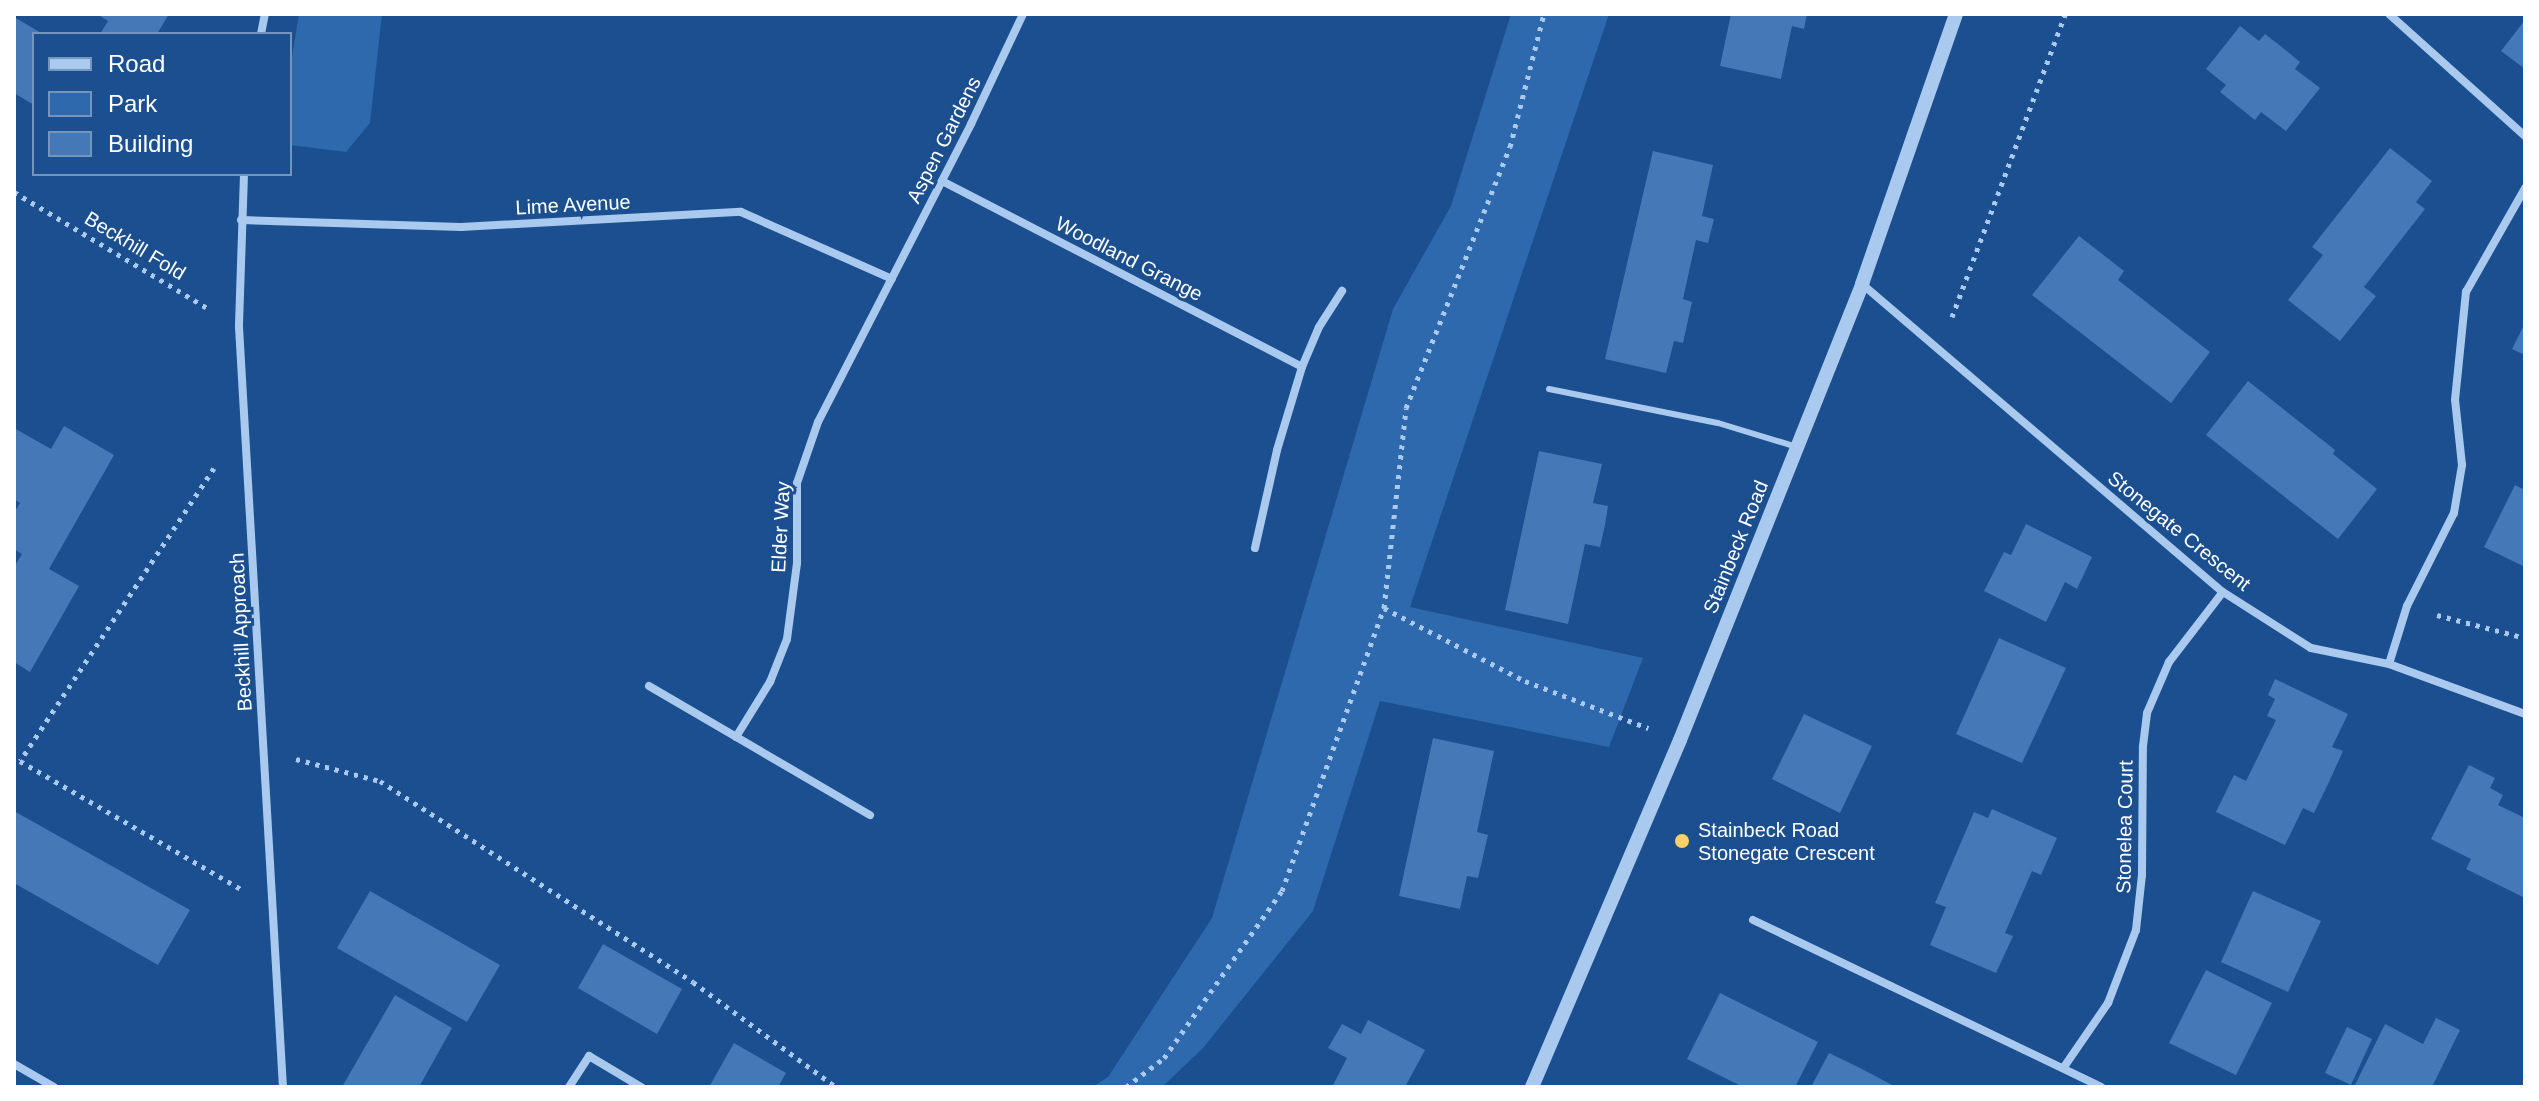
<!DOCTYPE html>
<style>
body{margin:0}
#map{position:relative;width:2539px;height:1101px;overflow:hidden;background:#1b4f8f;font-family:Arial,sans-serif}
div>[style]{position:absolute}
.green>*{inset:0;background:#2e69ad}
.building>*{inset:0;background:#4478b7}
.path>*{height:5px;margin-top:-2.5px;transform-origin:0;background:repeating-linear-gradient(90deg,#a9c9ee 0 4px,transparent 0 10px)}
.service>*{height:6px;margin:-3px;padding:0 3px;transform-origin:3px;border-radius:3px;background:#a9c9ee}
.minor>*{height:8px;margin:-4px;padding:0 4px;transform-origin:4px;border-radius:4px;background:#a9c9ee}
.tertiary>*{height:14px;margin:-7px;padding:0 7px;transform-origin:7px;border-radius:7px;background:#a9c9ee}
.dots>*{width:22px;height:22px;translate:-50% -50%;box-sizing:border-box;border:4px solid #1b4f8f;border-radius:50%}
span{translate:-50% -50%;white-space:nowrap;text-align:center;line-height:1.15;-webkit-text-stroke:6px #1b4f8f;paint-order:stroke}
.street-label{font-size:20px;color:#fff}
.poi-label{font-size:20px;color:#fff}
.left{translate:0 -50%;text-align:left}
.frame{position:absolute;inset:0;border:16px solid #fff;pointer-events:none}
.legend{position:absolute;left:32px;top:32px;width:260px;height:144px;box-sizing:border-box;background:#1b4f8f;border:2px solid #7695bc;margin:0;padding:10px 14px;list-style:none;font-size:24px;color:#fff}
.legend li{display:flex;align-items:center;gap:16px;height:40px}
.legend b{width:40px;border:2px solid #7695bc}
</style>
<div id="map">
<div class="green">
<div style="clip-path:polygon(299px 14px,382px 14px,370px 123px,346px 152px,290px 145px,290px 69px)"></div>
<div style="clip-path:polygon(1511px 14px,1609px 14px,1410px 607px,1643px 658px,1609px 747px,1380px 701px,1313px 911px,1203px 1048px,1162px 1087px,1092px 1087px,1108px 1077px,1212px 918px,1393px 309px,1451px 206px)"></div>
</div>
<div class="building">
<div style="clip-path:polygon(97px 14px,169px 14px,157px 34px,100px 34px,108px 21px)"></div>
<div style="clip-path:polygon(1731px 14px,1807px 14px,1804px 29px,1792px 26px,1781px 79px,1720px 66px)"></div>
<div style="clip-path:polygon(14px 17px,43px 34px,34px 34px,34px 105px,14px 93px)"></div>
<div style="clip-path:polygon(2525px 20px,2525px 69px,2501px 51px)"></div>
<div style="clip-path:polygon(2240px 26px,2259px 41px,2265px 34px,2283px 48px,2300px 62px,2295px 69px,2320px 88px,2286px 131px,2261px 112px,2255px 120px,2220px 92px,2226px 85px,2206px 69px)"></div>
<div style="clip-path:polygon(2390px 148px,2432px 181px,2416px 202px,2425px 209px,2364px 287px,2376px 296px,2340px 341px,2288px 300px,2323px 255px,2312px 247px)"></div>
<div style="clip-path:polygon(1653px 151px,1713px 165px,1702px 216px,1714px 219px,1708px 243px,1696px 240px,1683px 299px,1692px 302px,1683px 343px,1674px 341px,1666px 373px,1605px 359px)"></div>
<div style="clip-path:polygon(2079px 236px,2124px 271px,2118px 280px,2210px 352px,2171px 403px,2032px 295px)"></div>
<div style="clip-path:polygon(2525px 323px,2525px 355px,2512px 349px)"></div>
<div style="clip-path:polygon(2248px 381px,2335px 450px,2333px 454px,2377px 489px,2338px 539px,2206px 435px)"></div>
<div style="clip-path:polygon(64px 426px,114px 455px,49px 569px,79px 586px,30px 672px,14px 662px,14px 567px,22px 554px,14px 549px,14px 513px,20px 503px,14px 499px,14px 428px,51px 449px)"></div>
<div style="clip-path:polygon(1539px 451px,1602px 464px,1593px 503px,1608px 506px,1605px 525px,1600px 547px,1585px 544px,1568px 624px,1505px 610px)"></div>
<div style="clip-path:polygon(2515px 485px,2525px 490px,2525px 567px,2484px 547px)"></div>
<div style="clip-path:polygon(2026px 524px,2092px 557px,2077px 589px,2065px 582px,2046px 622px,1984px 591px,2004px 552px,2011px 555px)"></div>
<div style="clip-path:polygon(1999px 638px,2066px 668px,2022px 763px,1956px 734px)"></div>
<div style="clip-path:polygon(2275px 679px,2348px 714px,2332px 747px,2343px 751px,2329px 782px,2314px 813px,2303px 808px,2285px 845px,2216px 812px,2234px 775px,2246px 781px,2276px 720px,2267px 716px,2275px 699px,2268px 695px)"></div>
<div style="clip-path:polygon(1804px 714px,1872px 746px,1840px 813px,1772px 779px)"></div>
<div style="clip-path:polygon(1433px 738px,1494px 751px,1477px 832px,1488px 835px,1478px 878px,1467px 876px,1460px 909px,1399px 896px)"></div>
<div style="clip-path:polygon(2469px 765px,2495px 778px,2490px 788px,2503px 795px,2498px 805px,2525px 818px,2525px 898px,2466px 869px,2471px 859px,2431px 839px)"></div>
<div style="clip-path:polygon(1992px 809px,2057px 838px,2041px 875px,2032px 871px,2005px 933px,2013px 936px,1996px 973px,1930px 945px,1946px 907px,1935px 903px,1974px 812px,1988px 818px)"></div>
<div style="clip-path:polygon(14px 811px,190px 910px,158px 965px,14px 883px)"></div>
<div style="clip-path:polygon(370px 891px,500px 965px,467px 1022px,337px 948px)"></div>
<div style="clip-path:polygon(2253px 891px,2321px 921px,2288px 992px,2221px 962px)"></div>
<div style="clip-path:polygon(603px 944px,682px 989px,657px 1034px,578px 988px)"></div>
<div style="clip-path:polygon(2206px 970px,2272px 1003px,2236px 1075px,2169px 1043px)"></div>
<div style="clip-path:polygon(1720px 993px,1818px 1042px,1795px 1087px,1743px 1087px,1687px 1059px)"></div>
<div style="clip-path:polygon(395px 995px,452px 1028px,419px 1087px,342px 1087px)"></div>
<div style="clip-path:polygon(2436px 1018px,2460px 1030px,2432px 1087px,2354px 1087px,2385px 1024px,2423px 1044px)"></div>
<div style="clip-path:polygon(1368px 1020px,1425px 1050px,1405px 1087px,1332px 1087px,1347px 1058px,1328px 1048px,1342px 1024px,1361px 1034px)"></div>
<div style="clip-path:polygon(2347px 1027px,2372px 1039px,2351px 1085px,2325px 1073px)"></div>
<div style="clip-path:polygon(734px 1043px,786px 1073px,778px 1087px,709px 1087px)"></div>
<div style="clip-path:polygon(1829px 1053px,1860px 1068px,1896px 1087px,1811px 1087px)"></div>
</div>
<div class="path">
<div style="left:14px;top:192px;width:227px;rotate:31deg"></div>
<div style="left:1952px;top:317px;width:323px;rotate:-69.5deg"></div>
<div style="left:214px;top:468px;width:351px;rotate:123.5deg"></div>
<div style="left:20px;top:761px;width:255px;rotate:30.1deg"></div>
<div style="left:1384px;top:608px;width:159px;rotate:27.4deg"></div>
<div style="left:1525px;top:681px;width:132px;rotate:20.9deg"></div>
<div style="left:2437px;top:615px;width:91px;rotate:14.6deg"></div>
<div style="left:296px;top:759px;width:87px;rotate:14.7deg"></div>
<div style="left:380px;top:781px;width:372px;rotate:32.7deg"></div>
<div style="left:693px;top:982px;width:177px;rotate:36.3deg"></div>
<div style="left:1126px;top:1087px;width:48px;rotate:-37.3deg"></div>
<div style="left:1164px;top:1058px;width:204px;rotate:-54.8deg"></div>
<div style="left:1282px;top:891px;width:301px;rotate:-70.2deg"></div>
<div style="left:1384px;top:608px;width:201px;rotate:-83.7deg"></div>
<div style="left:1406px;top:408px;width:281px;rotate:-68.3deg"></div>
<div style="left:1510px;top:147px;width:137px;rotate:-75.7deg"></div>
</div>
<div class="service">
<div style="left:1549px;top:389px;width:172px;rotate:11.4deg"></div>
<div style="left:1718px;top:423px;width:83px;rotate:16.9deg"></div>
</div>
<div class="minor">
<div style="left:2389px;top:14px;width:183px;rotate:41.9deg"></div>
<div style="left:261px;top:34px;width:20px;rotate:-79deg"></div>
<div style="left:244px;top:174px;width:153px;rotate:91.9deg"></div>
<div style="left:239px;top:327px;width:761px;rotate:86.69deg"></div>
<div style="left:942px;top:181px;width:405px;rotate:27.3deg"></div>
<div style="left:241px;top:220px;width:220px;rotate:1.8deg"></div>
<div style="left:461px;top:227px;width:280px;rotate:-3.1deg"></div>
<div style="left:741px;top:212px;width:165px;rotate:23.9deg"></div>
<div style="left:1862px;top:284px;width:475px;rotate:40.5deg"></div>
<div style="left:2223px;top:592px;width:104px;rotate:32.5deg"></div>
<div style="left:2311px;top:648px;width:80px;rotate:11.6deg"></div>
<div style="left:2389px;top:664px;width:145px;rotate:20.2deg"></div>
<div style="left:1255px;top:548px;width:100px;rotate:-77.3deg"></div>
<div style="left:1277px;top:450px;width:87px;rotate:-73.2deg"></div>
<div style="left:1302px;top:367px;width:43px;rotate:-67deg"></div>
<div style="left:1319px;top:327px;width:43px;rotate:-57.4deg"></div>
<div style="left:2389px;top:664px;width:61px;rotate:-72.8deg"></div>
<div style="left:2407px;top:606px;width:104px;rotate:-63.2deg"></div>
<div style="left:2454px;top:513px;width:49px;rotate:-80.5deg"></div>
<div style="left:2462px;top:465px;width:65px;rotate:-96.1deg"></div>
<div style="left:2455px;top:400px;width:109px;rotate:-84.2deg"></div>
<div style="left:2466px;top:292px;width:120px;rotate:-60.4deg"></div>
<div style="left:649px;top:686px;width:256px;rotate:30.3deg"></div>
<div style="left:736px;top:737px;width:65px;rotate:-58.3deg"></div>
<div style="left:770px;top:682px;width:46px;rotate:-68.4deg"></div>
<div style="left:787px;top:639px;width:77px;rotate:-82.5deg"></div>
<div style="left:797px;top:563px;width:80px;rotate:-90deg"></div>
<div style="left:797px;top:483px;width:65px;rotate:-71deg"></div>
<div style="left:818px;top:422px;width:335px;rotate:-62.8deg"></div>
<div style="left:971px;top:124px;width:122px;rotate:-64.7deg"></div>
<div style="left:1753px;top:920px;width:386px;rotate:25.6deg"></div>
<div style="left:14px;top:1064px;width:46px;rotate:29.9deg"></div>
<div style="left:2064px;top:1067px;width:78px;rotate:-55.5deg"></div>
<div style="left:2108px;top:1003px;width:78px;rotate:-69deg"></div>
<div style="left:2136px;top:930px;width:55px;rotate:-83.8deg"></div>
<div style="left:2142px;top:875px;width:129px;rotate:-89.6deg"></div>
<div style="left:2143px;top:746px;width:33px;rotate:-83deg"></div>
<div style="left:2147px;top:713px;width:56px;rotate:-66.7deg"></div>
<div style="left:2169px;top:662px;width:88px;rotate:-52.4deg"></div>
<div style="left:569px;top:1087px;width:37px;rotate:-57deg"></div>
<div style="left:589px;top:1056px;width:61px;rotate:30.8deg"></div>
</div>
<div class="tertiary">
<div style="left:1532px;top:1087px;width:377px;rotate:-66.9deg"></div>
<div style="left:1680px;top:740px;width:491px;rotate:-68.2deg"></div>
<div style="left:1862px;top:284px;width:286px;rotate:-70.8deg"></div>
</div>
<div class="dots">
<div style="left:1682px;top:841px;background:#ffd166"></div>
</div>
<div class="street-label">
<span style="left:944px;top:140px;rotate:-63deg">Aspen Gardens</span>
<span style="left:573px;top:205px;rotate:-3deg">Lime Avenue</span>
<span style="left:135px;top:246px;rotate:31deg">Beckhill Fold</span>
<span style="left:1129px;top:259px;rotate:27deg">Woodland Grange</span>
<span style="left:781px;top:527px;rotate:-87deg">Elder Way</span>
<span style="left:2179px;top:531px;rotate:39deg">Stonegate Crescent</span>
<span style="left:1736px;top:547px;rotate:-68deg">Stainbeck Road</span>
<span style="left:241px;top:632px;rotate:-93deg">Beckhill Approach</span>
<span style="left:2125px;top:827px;rotate:-89deg">Stonelea Court</span>
</div>
<div class="poi-label">
<span class="left" style="left:1698px;top:842px">Stainbeck Road<br>Stonegate Crescent</span>
</div>
<div class="frame"></div>
<ul class="legend">
<li><b style="height:10px;background:#a9c9ee"></b>Road</li>
<li><b style="height:22px;background:#2e69ad"></b>Park</li>
<li><b style="height:22px;background:#4478b7"></b>Building</li>
</ul>
</div>
